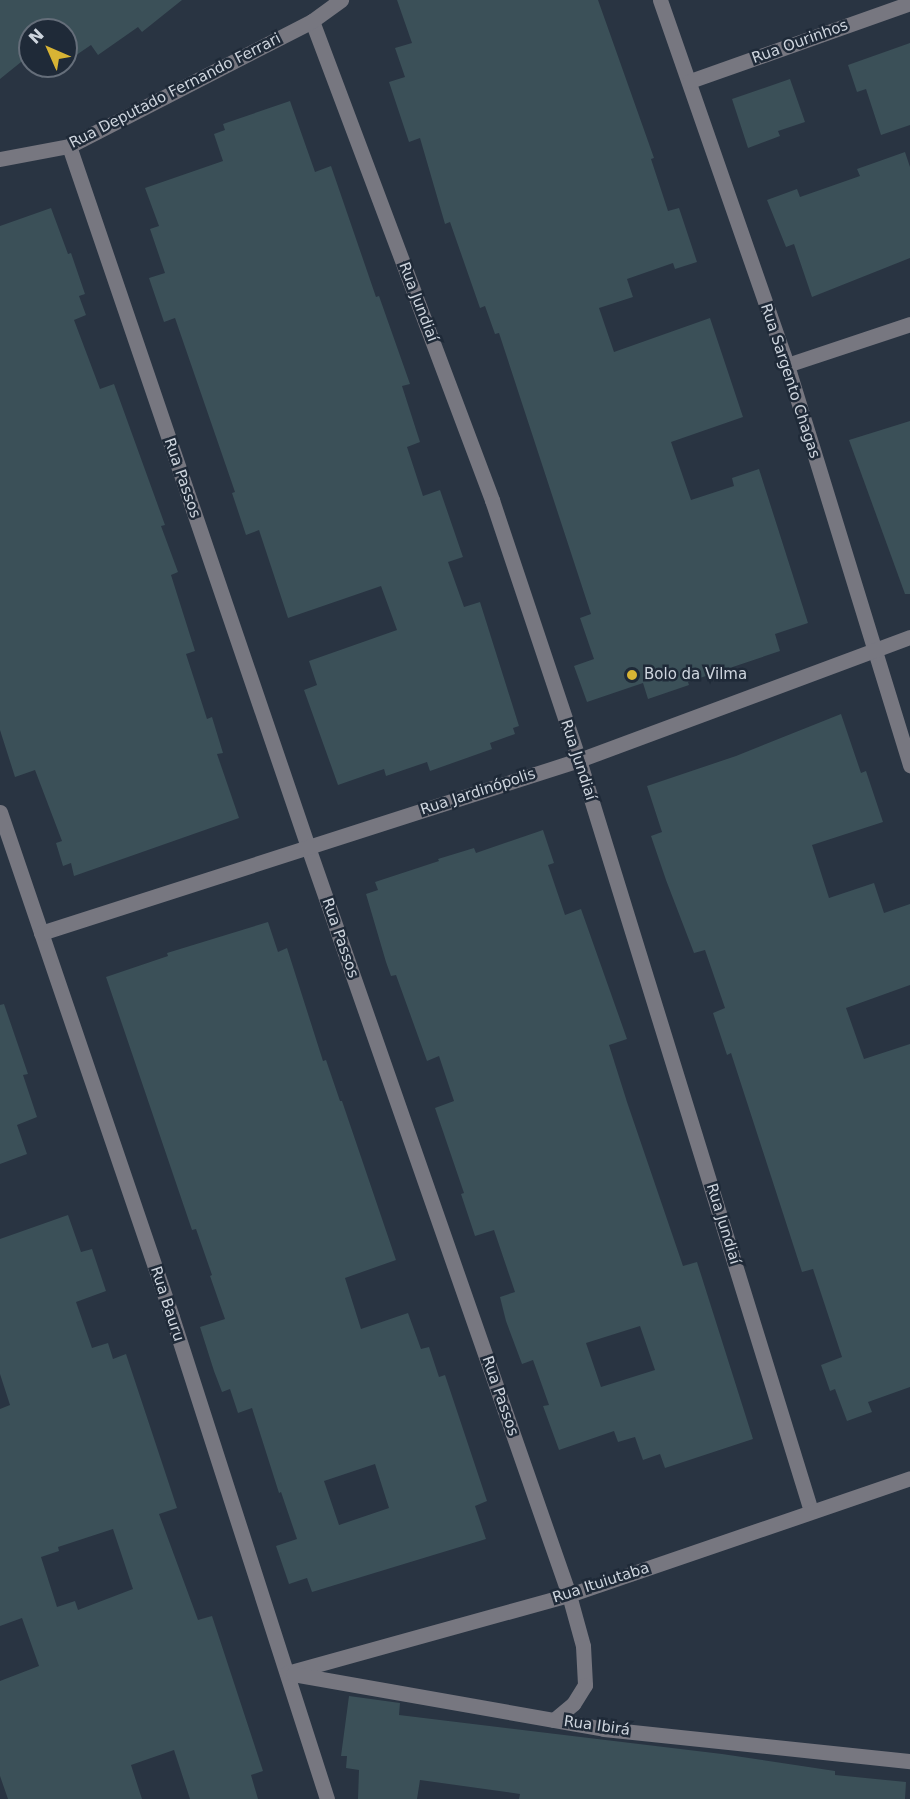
<!DOCTYPE html>
<meta charset="utf-8">
<style>
body{margin:0}
#map{position:relative;width:910px;height:1799px;overflow:hidden;background:#293442;font-family:"DejaVu Sans",sans-serif}
div>[style]{position:absolute}
.building>*{inset:0;background:#3b5058}
.minor>*{height:15px;margin:-7.5px;padding:0 7.5px;transform-origin:7.5px;border-radius:7.5px;background:#777780}
.dots>*{width:16px;height:16px;translate:-50% -50%;box-sizing:border-box;border:3px solid #1f2a38;border-radius:50%}
span{translate:-50% -50%;white-space:nowrap;text-align:center;line-height:1.15;-webkit-text-stroke:5px #1f2a38;paint-order:stroke}
.street-label{font-size:15px;color:#ced5de}
.poi-label{font-size:15px;color:#ced5de}
.left{translate:0 -50%;text-align:left}
.north{position:absolute;left:18px;top:18px;width:60px;height:60px;box-sizing:border-box;background:#1f2a38;border:2px solid #656e7a;border-radius:50%;rotate:315deg;font-size:16px;font-weight:700;line-height:24px;text-align:center;color:#ced5de}
.north::after{content:'';display:block;margin:auto;width:21px;height:27px;background:#d8b434;clip-path:polygon(50% 0,100% 100%,50% 72%,0 100%)}
</style>
<div id="map">
<div class="building">
<div style="clip-path:polygon(0 0,182px 0,142px 32px,138px 27px,98px 55px,91px 45px,66px 62px,66px 30px,30px 30px,30px 63px,26px 58px,0 79px)"></div>
<div style="clip-path:polygon(397px 0,598px 0,654px 158px,651px 159px,668px 211px,679px 208px,697px 262px,675px 269px,673px 263px,627px 279px,633px 297px,599px 308px,614px 352px,710px 318px,743px 417px,671px 442px,691px 500px,734px 486px,732px 478px,759px 469px,808px 623px,775px 634px,780px 651px,688px 682px,689px 685px,648px 699px,643px 683px,587px 702px,574px 666px,594px 659px,580px 618px,591px 614px,499px 333px,495px 334px,485px 306px,480px 308px,450px 222px,445px 224px,420px 138px,409px 142px,389px 82px,405px 77px,395px 48px,412px 43px)"></div>
<div style="clip-path:polygon(910px 43px,910px 125px,881px 135px,866px 89px,857px 92px,848px 65px)"></div>
<div style="clip-path:polygon(32px 66px,60px 66px,42px 78px)"></div>
<div style="clip-path:polygon(790px 79px,805px 122px,778px 131px,780px 136px,748px 148px,732px 99px)"></div>
<div style="clip-path:polygon(290px 101px,315px 172px,331px 166px,376px 297px,379px 296px,410px 384px,402px 386px,420px 442px,407px 447px,423px 496px,440px 490px,463px 557px,448px 562px,464px 607px,480px 602px,519px 726px,513px 728px,515px 734px,490px 743px,492px 749px,430px 771px,427px 762px,386px 776px,384px 769px,338px 785px,304px 690px,317px 685px,309px 661px,397px 630px,381px 586px,288px 618px,259px 530px,246px 535px,232px 493px,235px 492px,175px 318px,164px 322px,149px 278px,165px 273px,150px 229px,159px 226px,145px 188px,223px 161px,214px 134px,225px 130px,223px 124px)"></div>
<div style="clip-path:polygon(905px 152px,910px 167px,910px 258px,812px 297px,794px 244px,786px 247px,767px 200px,797px 189px,800px 197px,860px 176px,857px 169px)"></div>
<div style="clip-path:polygon(51px 208px,68px 254px,71px 253px,85px 294px,79px 296px,86px 315px,74px 320px,100px 389px,114px 384px,165px 525px,161px 526px,178px 572px,171px 575px,195px 651px,186px 654px,207px 719px,212px 717px,223px 753px,217px 754px,239px 818px,74px 876px,71px 863px,63px 866px,56px 843px,62px 841px,35px 770px,15px 777px,0 730px,0 226px)"></div>
<div style="clip-path:polygon(910px 421px,910px 594px,905px 594px,849px 440px)"></div>
<div style="clip-path:polygon(841px 714px,861px 773px,866px 771px,883px 822px,812px 845px,829px 898px,874px 883px,884px 913px,910px 904px,910px 985px,846px 1008px,864px 1059px,910px 1044px,910px 1387px,868px 1402px,872px 1412px,847px 1421px,835px 1389px,830px 1391px,821px 1365px,842px 1357px,813px 1269px,802px 1272px,731px 1053px,727px 1055px,713px 1013px,725px 1008px,705px 950px,694px 953px,666px 880px,651px 836px,662px 832px,647px 786px,736px 756px)"></div>
<div style="clip-path:polygon(evenodd,543px 830px,554px 863px,548px 865px,565px 915px,581px 909px,627px 1039px,609px 1045px,627px 1102px,683px 1266px,697px 1262px,753px 1439px,665px 1468px,660px 1454px,643px 1460px,635px 1437px,618px 1442px,614px 1431px,559px 1450px,543px 1406px,549px 1405px,533px 1360px,522px 1364px,506px 1321px,500px 1297px,515px 1292px,494px 1230px,475px 1236px,461px 1194px,464px 1193px,435px 1108px,454px 1101px,439px 1056px,427px 1061px,396px 975px,391px 976px,386px 962px,366px 894px,378px 890px,375px 882px,439px 861px,438px 859px,474px 848px,476px 853px,543px 830px,640px 1326px,655px 1370px,601px 1387px,586px 1343px,640px 1326px)"></div>
<div style="clip-path:polygon(evenodd,268px 922px,278px 952px,287px 948px,323px 1061px,326px 1060px,340px 1101px,342px 1101px,396px 1260px,345px 1278px,361px 1329px,408px 1313px,421px 1349px,429px 1347px,439px 1377px,445px 1375px,487px 1501px,475px 1506px,486px 1539px,312px 1592px,307px 1578px,289px 1584px,276px 1546px,297px 1539px,281px 1492px,279px 1493px,252px 1408px,238px 1413px,230px 1389px,222px 1392px,214px 1371px,200px 1327px,225px 1319px,210px 1276px,212px 1275px,196px 1229px,192px 1230px,106px 977px,168px 956px,167px 953px,268px 922px,375px 1464px,389px 1508px,339px 1525px,324px 1481px,375px 1464px)"></div>
<div style="clip-path:polygon(4px 1004px,28px 1074px,23px 1075px,37px 1117px,17px 1125px,27px 1154px,0 1164px,0 1005px)"></div>
<div style="clip-path:polygon(evenodd,68px 1215px,81px 1252px,92px 1249px,106px 1291px,76px 1302px,92px 1348px,108px 1343px,113px 1359px,126px 1354px,177px 1508px,159px 1514px,198px 1620px,212px 1616px,263px 1771px,251px 1775px,258px 1799px,190px 1799px,174px 1750px,131px 1765px,142px 1799px,8px 1799px,0 1776px,0 1681px,39px 1666px,22px 1618px,0 1626px,0 1409px,10px 1405px,0 1374px,0 1239px,68px 1215px,113px 1529px,133px 1589px,78px 1610px,75px 1601px,57px 1607px,41px 1557px,59px 1551px,58px 1547px,113px 1529px)"></div>
<div style="clip-path:polygon(349px 1696px,400px 1703px,399px 1715px,722px 1754px,835px 1771px,835px 1775px,906px 1782px,905px 1799px,519px 1799px,520px 1794px,420px 1780px,417px 1799px,358px 1799px,359px 1770px,346px 1768px,347px 1756px,341px 1756px)"></div>
</div>
<div class="minor">
<div style="left:660px;top:0;width:386px;rotate:70.8deg"></div>
<div style="left:787px;top:365px;width:419px;rotate:72.9deg"></div>
<div style="left:312px;top:21px;width:512px;rotate:69.4deg"></div>
<div style="left:492px;top:500px;width:274px;rotate:71.5deg"></div>
<div style="left:579px;top:760px;width:786px;rotate:72.83deg"></div>
<div style="left:690px;top:81px;width:233px;rotate:-19.5deg"></div>
<div style="left:69px;top:146px;width:741px;rotate:71.17deg"></div>
<div style="left:308px;top:847px;width:792px;rotate:70.76deg"></div>
<div style="left:569px;top:1595px;width:53px;rotate:74.6deg"></div>
<div style="left:583px;top:1646px;width:39px;rotate:87deg"></div>
<div style="left:585px;top:1685px;width:22px;rotate:122deg"></div>
<div style="left:573px;top:1704px;width:25px;rotate:140deg"></div>
<div style="left:0;top:159px;width:70px;rotate:-10.7deg"></div>
<div style="left:69px;top:146px;width:273px;rotate:-27.2deg"></div>
<div style="left:312px;top:21px;width:36px;rotate:-36deg"></div>
<div style="left:787px;top:365px;width:130px;rotate:-18.4deg"></div>
<div style="left:0;top:812px;width:533px;rotate:71.19deg"></div>
<div style="left:172px;top:1317px;width:506px;rotate:72.17deg"></div>
<div style="left:41px;top:933px;width:565px;rotate:-17.83deg"></div>
<div style="left:579px;top:760px;width:353px;rotate:-20.4deg"></div>
<div style="left:287px;top:1673px;width:293px;rotate:-15.5deg"></div>
<div style="left:569px;top:1595px;width:361px;rotate:-18.9deg"></div>
<div style="left:293px;top:1674px;width:316px;rotate:10deg"></div>
<div style="left:604px;top:1729px;width:308px;rotate:6deg"></div>
</div>
<div class="dots">
<div style="left:632px;top:675px;background:#d8b434"></div>
</div>
<div class="street-label">
<span style="left:800px;top:42px;rotate:-20deg">Rua Ourinhos</span>
<span style="left:175px;top:91px;rotate:-27deg">Rua Deputado Fernando Ferrari</span>
<span style="left:418px;top:302px;rotate:69deg">Rua Jundiaí</span>
<span style="left:790px;top:381px;rotate:72deg">Rua Sargento Chagas</span>
<span style="left:182px;top:478px;rotate:71deg">Rua Passos</span>
<span style="left:578px;top:760px;rotate:72deg">Rua Jundiaí</span>
<span style="left:478px;top:792px;rotate:-18deg">Rua Jardinópolis</span>
<span style="left:340px;top:938px;rotate:71deg">Rua Passos</span>
<span style="left:723px;top:1224px;rotate:73deg">Rua Jundiaí</span>
<span style="left:167px;top:1304px;rotate:72deg">Rua Bauru</span>
<span style="left:500px;top:1396px;rotate:71deg">Rua Passos</span>
<span style="left:601px;top:1583px;rotate:-18deg">Rua Ituiutaba</span>
<span style="left:597px;top:1726px;rotate:8deg">Rua Ibirá</span>
</div>
<div class="poi-label">
<span class="left" style="left:644px;top:675px">Bolo da Vilma</span>
</div>
<div class="north">N</div>
</div>
